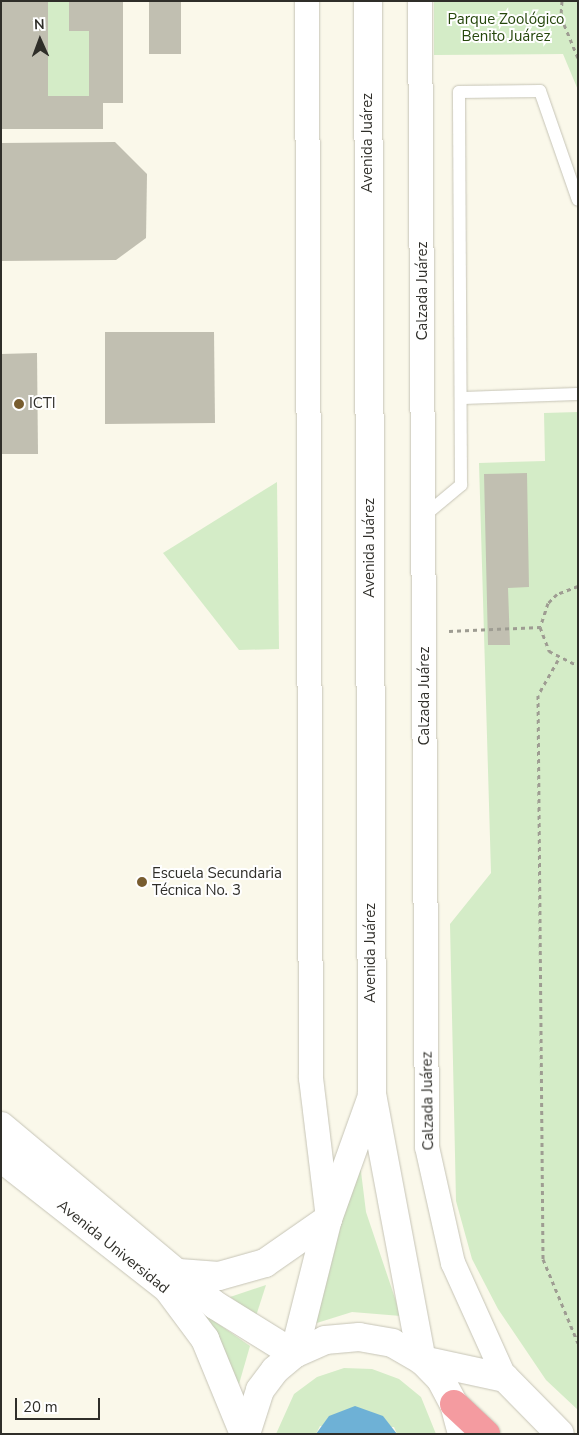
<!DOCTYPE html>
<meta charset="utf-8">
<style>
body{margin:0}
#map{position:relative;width:579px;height:1435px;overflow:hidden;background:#faf8ea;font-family:"Nunito Sans",sans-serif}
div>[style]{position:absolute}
.green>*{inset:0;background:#d4ecc7}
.water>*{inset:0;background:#6eb1d6}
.building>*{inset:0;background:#c1bfb1}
.path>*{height:3px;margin-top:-1.5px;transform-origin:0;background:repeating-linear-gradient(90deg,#9e9c92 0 4px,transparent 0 8px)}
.roads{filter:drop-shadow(0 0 1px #c6c4b6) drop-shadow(0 0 1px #c6c4b6)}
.service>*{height:12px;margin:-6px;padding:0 6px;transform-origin:6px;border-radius:6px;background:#fff}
.minor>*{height:24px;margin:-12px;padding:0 12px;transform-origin:12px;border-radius:12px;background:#fff}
.tertiary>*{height:28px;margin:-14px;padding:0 14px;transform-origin:14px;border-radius:14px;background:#fff}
.secondary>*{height:28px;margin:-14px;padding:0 14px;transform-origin:14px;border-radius:14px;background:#fff}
.trunk>*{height:28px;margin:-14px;padding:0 14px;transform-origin:14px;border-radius:14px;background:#f49ba0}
.dots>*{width:14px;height:14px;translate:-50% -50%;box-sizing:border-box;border:2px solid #fff;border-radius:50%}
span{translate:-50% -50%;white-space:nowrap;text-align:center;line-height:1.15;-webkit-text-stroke:4px #fff;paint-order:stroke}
.park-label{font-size:15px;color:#26470c}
.street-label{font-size:15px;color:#2f2e29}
.poi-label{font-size:15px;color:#2f2e29}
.left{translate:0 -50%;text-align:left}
.frame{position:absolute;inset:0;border:2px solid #2f2e29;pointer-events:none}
.north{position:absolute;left:15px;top:15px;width:50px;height:50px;-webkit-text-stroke:4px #fff;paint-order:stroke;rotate:358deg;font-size:14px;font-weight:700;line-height:20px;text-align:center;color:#2f2e29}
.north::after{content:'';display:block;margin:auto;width:18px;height:22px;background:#2f2e29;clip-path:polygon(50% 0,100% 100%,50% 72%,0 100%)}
.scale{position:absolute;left:15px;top:1398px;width:85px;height:22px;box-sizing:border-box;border:2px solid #2f2e29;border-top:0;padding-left:6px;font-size:15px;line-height:18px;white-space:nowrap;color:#2f2e29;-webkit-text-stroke:4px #fff;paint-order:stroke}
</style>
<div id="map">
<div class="green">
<div style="clip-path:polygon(48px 1px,69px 1px,89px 31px,89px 96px,48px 96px)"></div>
<div style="clip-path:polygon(434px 1px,578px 1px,578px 90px,563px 54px,434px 55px)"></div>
<div style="clip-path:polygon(578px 412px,578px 1410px,546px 1380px,498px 1309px,472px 1259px,456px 1201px,450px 924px,491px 873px,479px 463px,545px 461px,544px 413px)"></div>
<div style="clip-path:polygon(277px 482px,279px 649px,239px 650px,163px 553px)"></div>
<div style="clip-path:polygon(355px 1123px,366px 1212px,401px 1316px,352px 1312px,304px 1327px)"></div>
<div style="clip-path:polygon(266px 1285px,256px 1316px,230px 1297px)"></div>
<div style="clip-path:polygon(197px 1309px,250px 1346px,239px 1384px)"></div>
<div style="clip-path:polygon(344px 1368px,372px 1369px,399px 1379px,421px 1397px,436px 1434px,397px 1434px,394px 1427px,320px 1426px,316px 1434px,276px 1434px,294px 1394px,317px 1377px)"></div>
</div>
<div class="water">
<div style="clip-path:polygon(355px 1406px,383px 1416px,397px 1434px,316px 1434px,329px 1416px)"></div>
</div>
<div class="building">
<div style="clip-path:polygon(1px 1px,48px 1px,48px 96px,89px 96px,89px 31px,69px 31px,69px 1px,123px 1px,123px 103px,103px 103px,103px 129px,1px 129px)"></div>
<div style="clip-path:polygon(149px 1px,181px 1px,181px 54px,149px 54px)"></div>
<div style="clip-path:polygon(115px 142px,147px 174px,146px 238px,116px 260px,1px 261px,1px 143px)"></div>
<div style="clip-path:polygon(105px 332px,214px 332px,215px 423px,105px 424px)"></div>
<div style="clip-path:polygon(37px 353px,38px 454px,1px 454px,1px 354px)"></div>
<div style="clip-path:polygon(527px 473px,529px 587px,508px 588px,510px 645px,488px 645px,484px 474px)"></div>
</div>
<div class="path">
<div style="left:562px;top:1px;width:16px;rotate:94deg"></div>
<div style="left:561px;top:17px;width:44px;rotate:67.5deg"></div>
<div style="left:578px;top:586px;width:22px;rotate:159deg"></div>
<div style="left:557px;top:594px;width:13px;rotate:135deg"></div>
<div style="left:548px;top:603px;width:25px;rotate:108deg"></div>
<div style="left:540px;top:627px;width:26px;rotate:69deg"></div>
<div style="left:549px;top:651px;width:33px;rotate:27deg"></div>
<div style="left:449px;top:631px;width:91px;rotate:-2.5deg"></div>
<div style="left:558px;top:660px;width:40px;rotate:119.7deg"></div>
<div style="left:538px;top:695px;width:564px;rotate:89.49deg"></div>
<div style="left:543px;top:1259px;width:91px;rotate:67.4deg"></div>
</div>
<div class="roads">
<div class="service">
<div style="left:462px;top:398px;width:116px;rotate:-2deg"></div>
<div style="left:425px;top:515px;width:47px;rotate:-39.8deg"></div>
<div style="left:461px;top:485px;width:393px;rotate:-90.3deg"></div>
<div style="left:459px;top:92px;width:81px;rotate:-0.7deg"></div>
<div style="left:540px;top:91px;width:115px;rotate:70.8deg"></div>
</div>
<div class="minor">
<div style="left:307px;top:1px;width:1077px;rotate:89.79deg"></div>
<div style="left:311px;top:1078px;width:141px;rotate:83.1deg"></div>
<div style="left:420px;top:1px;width:1146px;rotate:89.65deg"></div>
<div style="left:427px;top:1147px;width:119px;rotate:77.4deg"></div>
<div style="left:453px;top:1263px;width:126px;rotate:65.7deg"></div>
</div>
<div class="tertiary">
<div style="left:368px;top:1px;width:1093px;rotate:89.79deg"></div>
<div style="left:372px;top:1094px;width:271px;rotate:79.4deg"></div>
<div style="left:1px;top:1126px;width:279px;rotate:39.9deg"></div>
<div style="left:215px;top:1305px;width:93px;rotate:31.8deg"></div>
<div style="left:294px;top:1354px;width:139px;rotate:-75.9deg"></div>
<div style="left:328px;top:1219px;width:131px;rotate:-70.3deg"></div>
<div style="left:1px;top:1158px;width:211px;rotate:38.1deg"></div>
<div style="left:167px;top:1288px;width:64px;rotate:53.3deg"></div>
<div style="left:205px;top:1339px;width:103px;rotate:67.7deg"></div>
<div style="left:175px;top:1278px;width:6px;rotate:-51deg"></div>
<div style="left:179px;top:1273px;width:40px;rotate:4.3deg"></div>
<div style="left:219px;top:1276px;width:48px;rotate:-15.8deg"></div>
<div style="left:265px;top:1263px;width:77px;rotate:-34.9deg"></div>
</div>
<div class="secondary">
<div style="left:422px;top:1360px;width:85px;rotate:12.2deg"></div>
<div style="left:505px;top:1378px;width:78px;rotate:45.5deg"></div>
<div style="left:246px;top:1434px;width:46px;rotate:-72.3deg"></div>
<div style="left:260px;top:1390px;width:25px;rotate:-53deg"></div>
<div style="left:275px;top:1370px;width:25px;rotate:-40deg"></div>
<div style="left:294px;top:1354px;width:34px;rotate:-24deg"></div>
<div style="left:325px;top:1340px;width:34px;rotate:-5deg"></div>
<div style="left:359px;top:1337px;width:34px;rotate:10deg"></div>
<div style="left:392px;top:1343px;width:34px;rotate:30deg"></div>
<div style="left:422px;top:1360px;width:28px;rotate:46deg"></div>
<div style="left:441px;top:1380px;width:27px;rotate:62deg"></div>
<div style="left:454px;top:1404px;width:31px;rotate:75deg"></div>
</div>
<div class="trunk">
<div style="left:454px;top:1404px;width:44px;rotate:43.2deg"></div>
</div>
</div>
<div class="dots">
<div style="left:19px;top:404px;background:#785d2f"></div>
<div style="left:142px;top:882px;background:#785d2f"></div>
</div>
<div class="park-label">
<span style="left:506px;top:28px">Parque Zoológico<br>Benito Juárez</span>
</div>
<div class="street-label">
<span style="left:368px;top:143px;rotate:-90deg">Avenida Juárez</span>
<span style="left:423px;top:291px;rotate:-90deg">Calzada Juárez</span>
<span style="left:370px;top:548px;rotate:-90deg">Avenida Juárez</span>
<span style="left:425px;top:696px;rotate:-90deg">Calzada Juárez</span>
<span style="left:371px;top:953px;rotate:-90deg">Avenida Juárez</span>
<span style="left:428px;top:1101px;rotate:-91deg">Calzada Juárez</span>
<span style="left:113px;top:1247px;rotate:39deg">Avenida Universidad</span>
</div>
<div class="poi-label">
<span class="left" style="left:29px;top:404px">ICTI</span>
<span class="left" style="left:152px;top:882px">Escuela Secundaria<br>Técnica No. 3</span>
</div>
<div class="frame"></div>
<div class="north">N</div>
<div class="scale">20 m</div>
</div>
